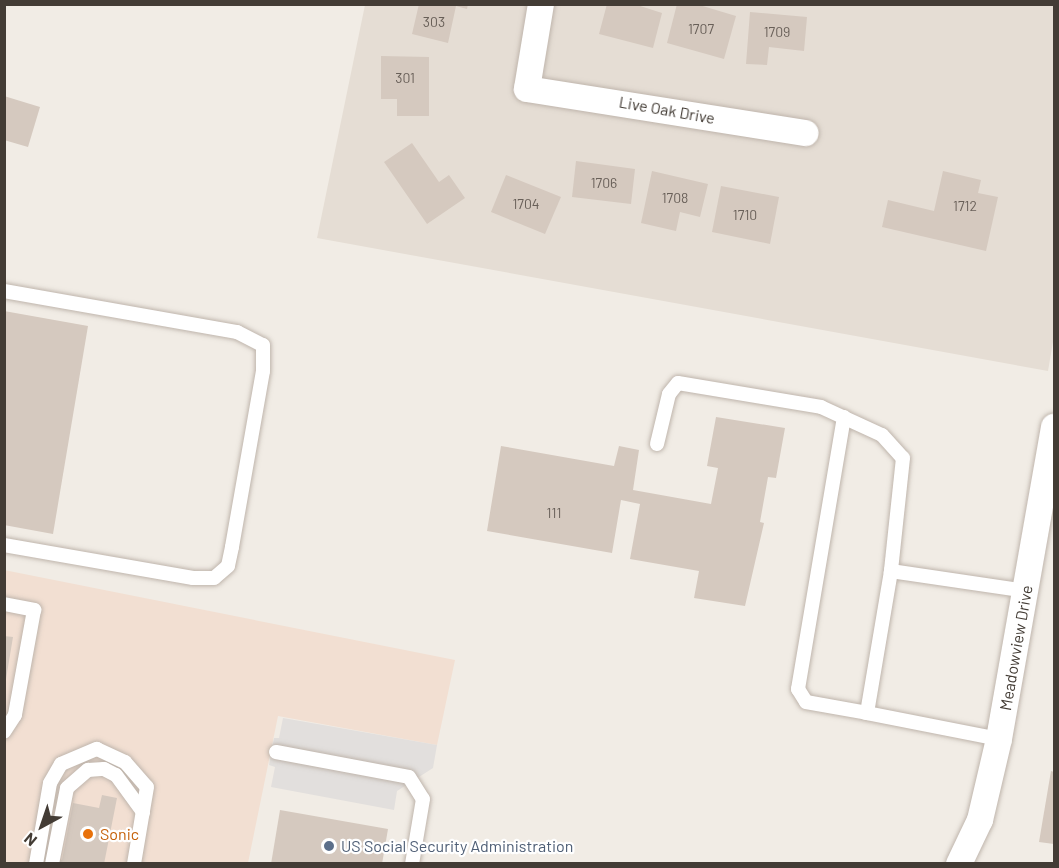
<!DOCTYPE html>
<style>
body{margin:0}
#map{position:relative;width:1059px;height:868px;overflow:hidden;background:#f1ece5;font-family:Barlow,sans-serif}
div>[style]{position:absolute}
.residential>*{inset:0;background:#e5ddd4}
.commercial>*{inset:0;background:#f2dfd2}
.parking>*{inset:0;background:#e2dfdd}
.building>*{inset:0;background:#d5c9bf}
.roads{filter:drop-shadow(0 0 2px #bfb5ac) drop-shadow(0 0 2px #bfb5ac)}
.lane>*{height:14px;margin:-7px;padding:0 7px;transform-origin:7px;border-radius:7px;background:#fff}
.street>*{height:26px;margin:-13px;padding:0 13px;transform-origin:13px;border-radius:13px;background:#fff}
.dots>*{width:16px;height:16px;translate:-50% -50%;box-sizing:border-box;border:3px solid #fff;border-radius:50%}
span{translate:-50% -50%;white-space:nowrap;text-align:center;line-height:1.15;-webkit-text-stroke:4.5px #fff;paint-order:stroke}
.number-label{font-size:14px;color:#685f58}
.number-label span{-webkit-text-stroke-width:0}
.street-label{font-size:16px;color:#433c35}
.food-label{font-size:16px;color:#c56008}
.left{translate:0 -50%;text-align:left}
.service-label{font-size:16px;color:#4e5e75}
.frame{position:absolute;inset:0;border:6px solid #433c35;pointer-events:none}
.north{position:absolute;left:12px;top:796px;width:60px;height:60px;-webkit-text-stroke:4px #fff;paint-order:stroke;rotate:220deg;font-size:16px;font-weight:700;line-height:24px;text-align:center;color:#433c35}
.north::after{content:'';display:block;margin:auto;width:21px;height:27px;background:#433c35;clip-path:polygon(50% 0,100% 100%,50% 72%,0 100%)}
</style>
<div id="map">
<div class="residential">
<div style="clip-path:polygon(365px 5px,1054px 5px,1054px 336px,1048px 371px,317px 238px)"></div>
</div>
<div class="commercial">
<div style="clip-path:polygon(4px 570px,455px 660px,437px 745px,278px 716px,248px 863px,5px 863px)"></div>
</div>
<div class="parking">
<div style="clip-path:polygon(283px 718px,437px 745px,433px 768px,397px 791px,394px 810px,271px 787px,275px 767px,269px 765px,274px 738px,279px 738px)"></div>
</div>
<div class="building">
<div style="clip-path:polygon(419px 4px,468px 4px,467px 9px,456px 6px,448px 43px,412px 34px)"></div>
<div style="clip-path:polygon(607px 4px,634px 4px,662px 13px,653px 48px,599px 34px)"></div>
<div style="clip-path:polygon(677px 4px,696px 4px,736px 16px,724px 59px,667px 43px)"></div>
<div style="clip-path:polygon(750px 12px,807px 17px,804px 51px,769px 47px,767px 65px,746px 64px)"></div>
<div style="clip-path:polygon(381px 56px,429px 57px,429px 116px,397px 116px,397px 99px,381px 99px)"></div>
<div style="clip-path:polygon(4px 96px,40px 107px,28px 147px,4px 140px)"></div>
<div style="clip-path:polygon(412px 143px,439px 182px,449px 175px,465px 198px,427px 224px,384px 162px)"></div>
<div style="clip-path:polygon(576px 161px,635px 169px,631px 204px,572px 197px)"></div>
<div style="clip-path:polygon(652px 171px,708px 184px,700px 217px,680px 212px,676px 231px,641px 223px)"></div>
<div style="clip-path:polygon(943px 171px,981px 180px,978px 193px,998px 197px,986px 251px,882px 227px,888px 200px,934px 211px)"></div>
<div style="clip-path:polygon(506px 175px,561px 197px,545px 234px,491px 212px)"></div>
<div style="clip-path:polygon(721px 186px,779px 197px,770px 244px,712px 232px)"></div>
<div style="clip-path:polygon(4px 311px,88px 326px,53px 534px,4px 525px)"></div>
<div style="clip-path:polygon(716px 417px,785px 428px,776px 478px,768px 477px,760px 522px,764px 523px,745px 606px,694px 598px,699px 571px,630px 559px,640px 504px,621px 500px,612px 553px,487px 531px,501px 446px,614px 466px,619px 446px,639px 450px,633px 490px,711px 504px,718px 468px,707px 466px)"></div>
<div style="clip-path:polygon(4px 636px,13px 637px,6px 679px,4px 678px)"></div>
<div style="clip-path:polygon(1051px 771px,1054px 772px,1054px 844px,1039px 842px)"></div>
<div style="clip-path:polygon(102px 795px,117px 798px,104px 864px,57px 864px,58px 859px,62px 860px,73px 803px,99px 808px)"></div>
<div style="clip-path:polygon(280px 810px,388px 829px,382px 864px,271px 864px)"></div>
</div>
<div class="roads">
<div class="lane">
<div style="left:4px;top:291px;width:237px;rotate:10deg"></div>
<div style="left:237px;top:332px;width:29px;rotate:27deg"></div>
<div style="left:263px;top:345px;width:26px;rotate:90deg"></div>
<div style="left:263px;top:371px;width:179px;rotate:100deg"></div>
<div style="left:232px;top:547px;width:19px;rotate:102deg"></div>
<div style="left:228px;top:566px;width:18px;rotate:139deg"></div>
<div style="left:214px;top:578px;width:21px;rotate:180deg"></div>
<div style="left:193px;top:578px;width:192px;rotate:-170.1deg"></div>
<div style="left:844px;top:417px;width:276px;rotate:99.6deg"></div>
<div style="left:798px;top:689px;width:15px;rotate:58deg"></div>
<div style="left:806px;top:702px;width:62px;rotate:10.2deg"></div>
<div style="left:657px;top:444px;width:51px;rotate:-76.5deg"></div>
<div style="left:669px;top:394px;width:14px;rotate:-51deg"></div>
<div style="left:678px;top:383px;width:145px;rotate:9.5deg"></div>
<div style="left:821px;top:407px;width:67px;rotate:24.7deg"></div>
<div style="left:882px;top:435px;width:31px;rotate:48deg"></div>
<div style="left:903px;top:458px;width:114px;rotate:96.1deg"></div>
<div style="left:4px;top:604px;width:31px;rotate:11deg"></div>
<div style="left:34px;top:610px;width:107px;rotate:100.3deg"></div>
<div style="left:15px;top:715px;width:20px;rotate:123deg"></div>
<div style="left:999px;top:739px;width:135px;rotate:-168.9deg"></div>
<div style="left:867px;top:713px;width:144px;rotate:-80.4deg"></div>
<div style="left:891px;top:571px;width:136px;rotate:8.4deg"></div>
<div style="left:276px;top:752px;width:135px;rotate:10.6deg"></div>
<div style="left:409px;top:777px;width:26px;rotate:58deg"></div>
<div style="left:423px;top:799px;width:66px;rotate:99.6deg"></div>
<div style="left:36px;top:864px;width:82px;rotate:-80.2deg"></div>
<div style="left:50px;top:783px;width:22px;rotate:-60deg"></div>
<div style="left:61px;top:764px;width:39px;rotate:-23deg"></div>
<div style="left:97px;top:749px;width:31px;rotate:25deg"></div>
<div style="left:125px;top:762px;width:33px;rotate:49deg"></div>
<div style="left:147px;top:787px;width:78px;rotate:99.6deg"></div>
<div style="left:52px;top:864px;width:77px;rotate:-78.8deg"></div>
<div style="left:67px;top:788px;width:28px;rotate:-41deg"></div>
<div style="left:88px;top:770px;width:16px;rotate:-4deg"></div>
<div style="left:104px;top:769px;width:13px;rotate:27deg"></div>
<div style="left:116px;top:775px;width:46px;rotate:53.9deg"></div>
</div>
<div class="street">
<div style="left:541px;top:4px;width:86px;rotate:99.4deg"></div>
<div style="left:527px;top:89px;width:282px;rotate:9deg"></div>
<div style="left:959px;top:864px;width:49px;rotate:-64.5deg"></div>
<div style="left:980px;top:820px;width:83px;rotate:-76.8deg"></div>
<div style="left:999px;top:739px;width:317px;rotate:-80deg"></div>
</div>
</div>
<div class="dots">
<div style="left:88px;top:834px;background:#e8710a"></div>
<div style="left:329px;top:846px;background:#5c6f8a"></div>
</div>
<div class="number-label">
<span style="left:434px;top:22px">303</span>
<span style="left:701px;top:29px">1707</span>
<span style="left:777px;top:32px">1709</span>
<span style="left:405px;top:78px">301</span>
<span style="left:604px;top:183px">1706</span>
<span style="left:675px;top:198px">1708</span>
<span style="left:526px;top:204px">1704</span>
<span style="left:965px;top:206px">1712</span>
<span style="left:745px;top:215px">1710</span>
<span style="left:554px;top:513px">111</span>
</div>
<div class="street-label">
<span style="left:667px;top:110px;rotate:10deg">Live Oak Drive</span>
<span style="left:1016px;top:648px;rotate:-80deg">Meadowview Drive</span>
</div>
<div class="food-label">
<span class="left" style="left:100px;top:834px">Sonic</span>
</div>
<div class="service-label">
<span class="left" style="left:341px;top:846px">US Social Security Administration</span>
</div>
<div class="frame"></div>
<div class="north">N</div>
</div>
